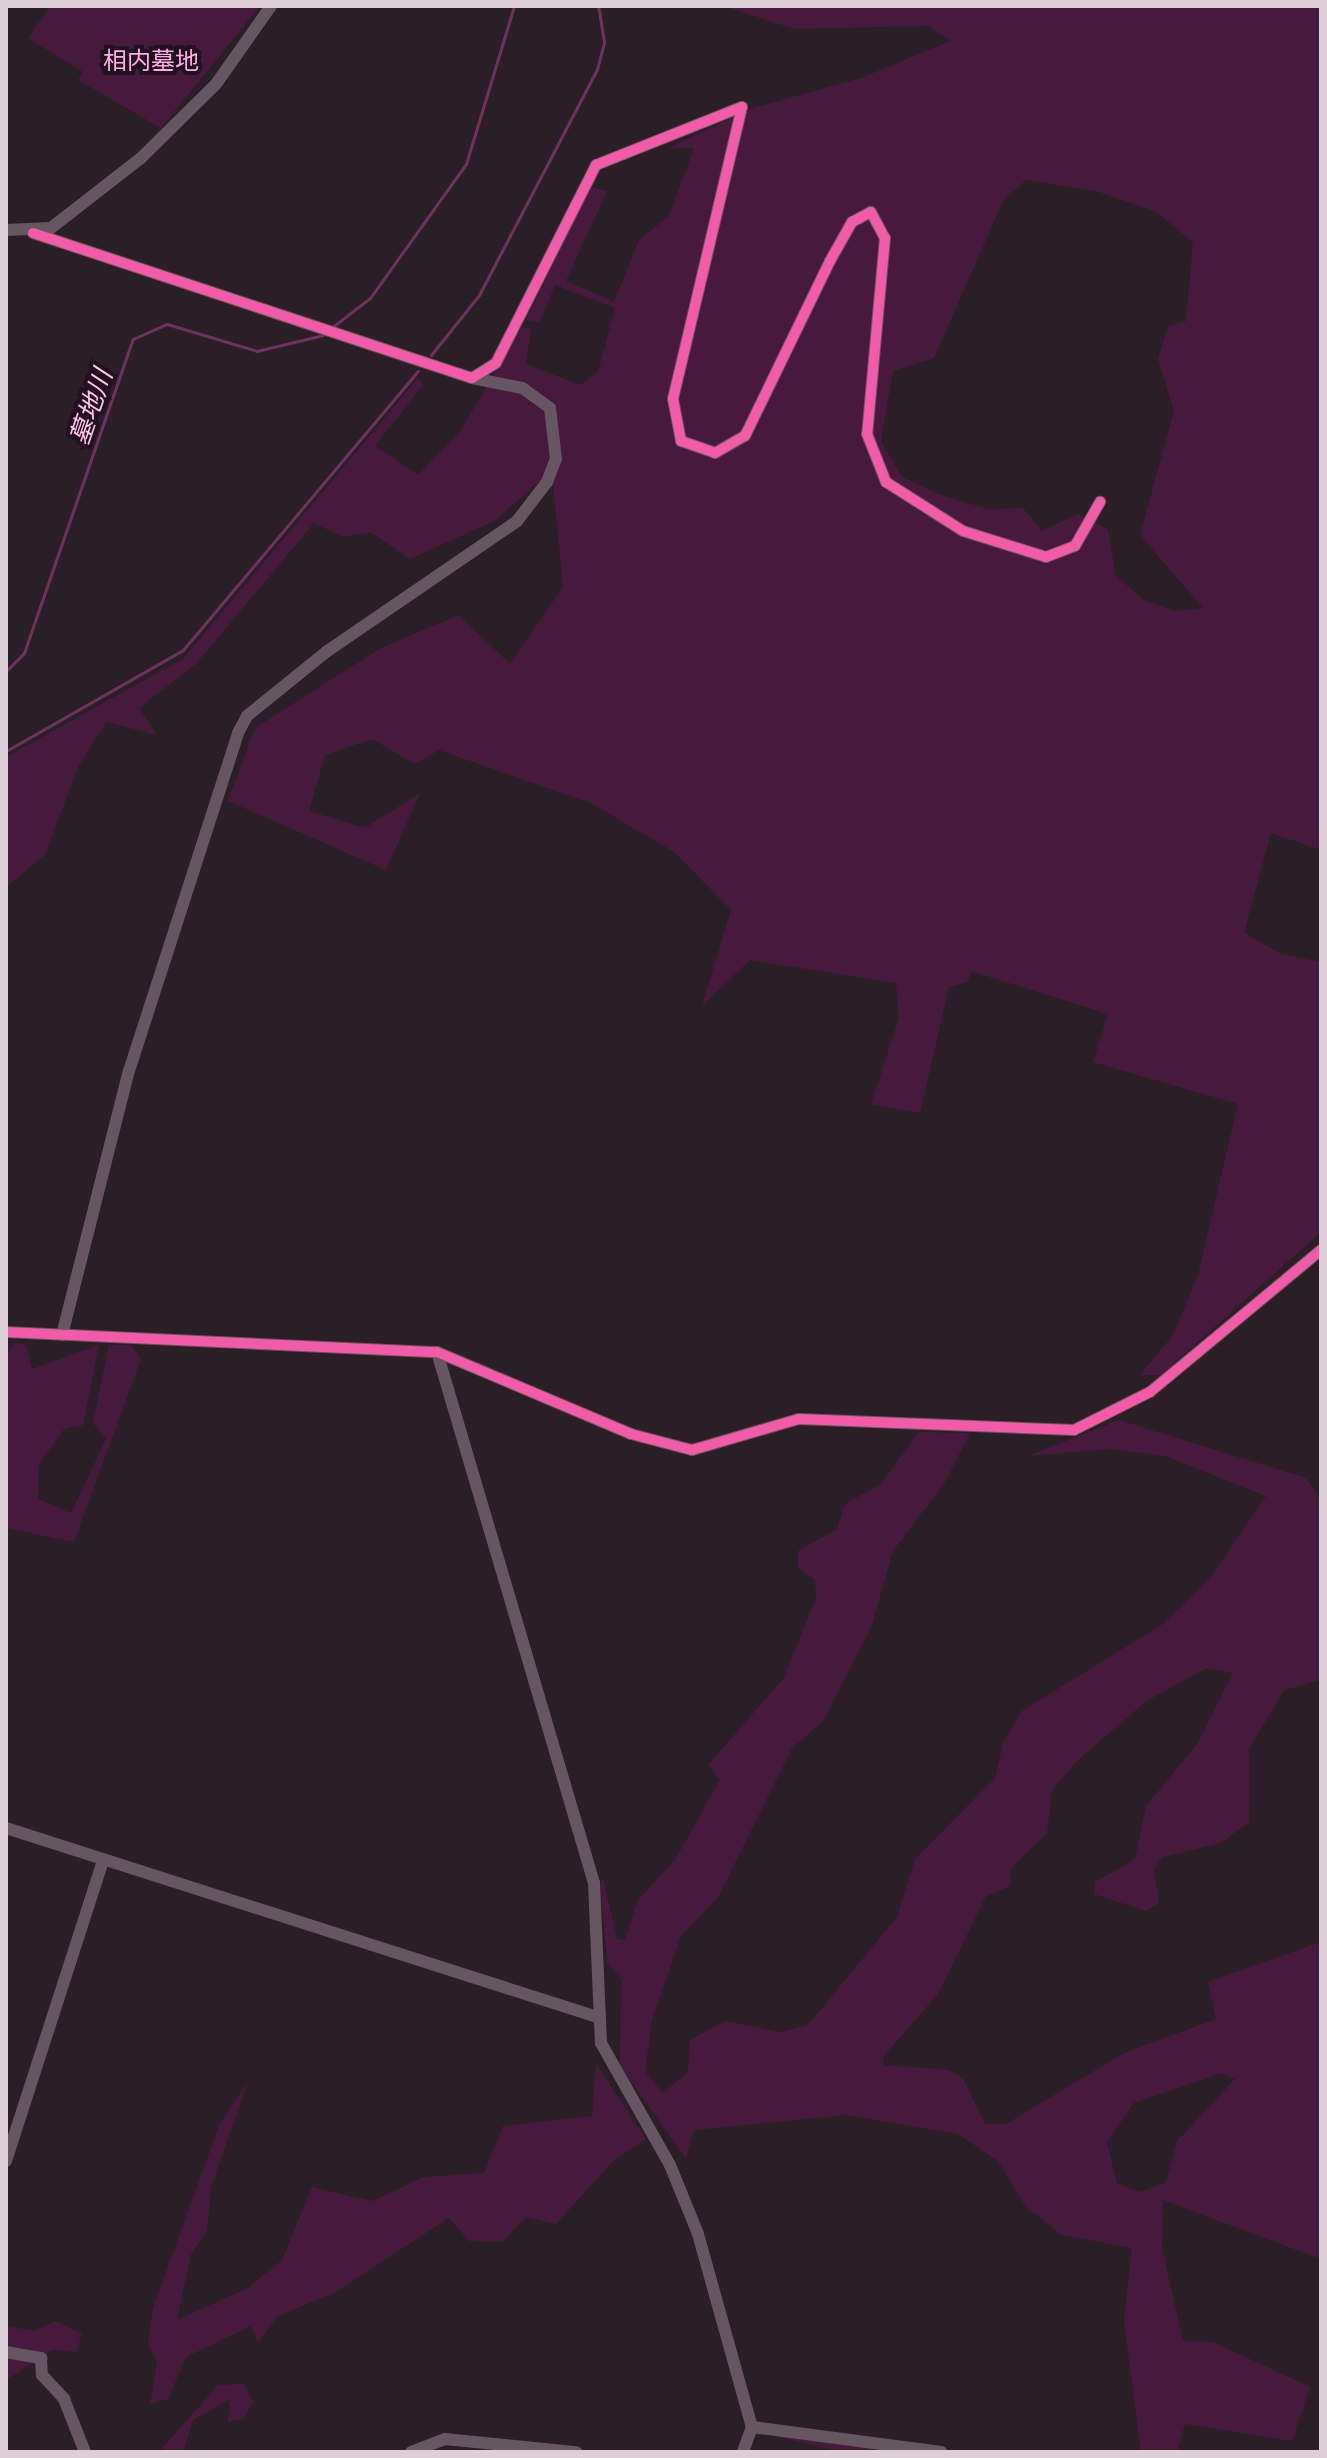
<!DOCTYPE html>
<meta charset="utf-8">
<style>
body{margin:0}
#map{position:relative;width:1327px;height:2458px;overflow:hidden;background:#2a1f27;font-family:"Noto Sans","Noto Sans JP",sans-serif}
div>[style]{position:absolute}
.green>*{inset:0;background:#471a3d}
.stream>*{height:3px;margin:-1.5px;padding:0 1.5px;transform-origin:1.5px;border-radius:1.5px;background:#6f3260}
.minor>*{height:12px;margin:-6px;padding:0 6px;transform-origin:6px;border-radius:6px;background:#665662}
.cycleway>*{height:10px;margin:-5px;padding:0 5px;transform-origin:5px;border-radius:5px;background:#f35aa7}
span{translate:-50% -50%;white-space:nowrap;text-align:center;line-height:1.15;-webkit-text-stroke:8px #24111f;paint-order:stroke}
.park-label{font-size:24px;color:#fdafe6}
.water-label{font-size:26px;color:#fec3ec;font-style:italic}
.frame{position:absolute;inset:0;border:8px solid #ddcfd8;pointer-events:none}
</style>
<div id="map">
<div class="green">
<div style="clip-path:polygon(50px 6px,260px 6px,161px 128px,78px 80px,83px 72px,28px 38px)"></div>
<div style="clip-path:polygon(evenodd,723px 6px,1321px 6px,1321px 850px,1271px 833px,1244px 933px,1281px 954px,1321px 962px,1321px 1232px,1161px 1375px,1140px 1375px,1173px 1335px,1198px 1275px,1238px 1104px,1093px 1062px,1108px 1014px,971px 971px,968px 982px,949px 987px,920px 1113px,871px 1104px,899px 1018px,896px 983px,750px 960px,702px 1006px,731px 910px,674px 852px,593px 804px,439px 750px,415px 764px,372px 739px,325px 755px,309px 811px,365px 828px,420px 793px,386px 870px,228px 801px,255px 728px,381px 648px,459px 615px,510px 664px,563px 587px,552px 471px,494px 521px,410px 559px,371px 532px,343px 537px,314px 523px,196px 664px,139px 708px,157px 735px,106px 722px,78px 767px,45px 855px,6px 887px,6px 757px,183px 659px,418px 378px,423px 385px,375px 446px,418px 475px,461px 430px,522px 327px,531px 329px,526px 364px,580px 385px,598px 372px,615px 308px,555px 285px,540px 322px,526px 320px,590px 187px,607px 191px,566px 281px,614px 302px,639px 240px,669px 216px,694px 148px,668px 148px,753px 108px,861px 78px,951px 41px,929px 26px,795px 29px,723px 6px,1026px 180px,1096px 191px,1157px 212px,1193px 243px,1186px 321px,1168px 326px,1158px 359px,1174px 411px,1140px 535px,1203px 608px,1175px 611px,1144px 600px,1116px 576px,1108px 529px,1078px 514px,1042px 531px,1023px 508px,988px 509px,938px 494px,902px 477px,881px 441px,893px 371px,934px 358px,1003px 201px,1026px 180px)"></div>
<div style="clip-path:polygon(14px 1343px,26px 1345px,32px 1369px,99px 1345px,83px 1425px,64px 1429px,39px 1464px,38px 1499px,71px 1513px,106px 1439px,93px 1423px,109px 1345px,131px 1345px,141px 1359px,74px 1542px,6px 1528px,6px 1359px)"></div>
<div style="clip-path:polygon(evenodd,1119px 1420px,1306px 1478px,1321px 1500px,1321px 1680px,1284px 1690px,1249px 1749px,1249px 1822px,1221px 1843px,1163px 1857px,1154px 1868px,1159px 1903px,1146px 1911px,1094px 1894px,1095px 1882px,1135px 1859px,1146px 1806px,1198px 1743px,1233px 1673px,1206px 1668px,1145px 1702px,1077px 1761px,1052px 1790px,1047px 1833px,1011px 1868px,1010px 1886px,986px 1896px,938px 1994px,883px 2057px,884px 2065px,949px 2070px,963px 2079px,985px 2124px,1006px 2124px,1124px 2053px,1216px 2019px,1208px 1982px,1321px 1942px,1321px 2259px,1163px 2200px,1162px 2248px,1183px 2341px,1213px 2342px,1310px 2387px,1292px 2441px,1185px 2424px,1177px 2452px,1141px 2452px,1124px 2321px,1132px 2248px,1062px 2235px,1026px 2207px,998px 2161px,958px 2134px,847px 2115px,694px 2130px,686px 2159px,620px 2066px,621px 1979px,607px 1962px,600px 1885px,603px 1878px,617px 1939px,625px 1940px,638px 1900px,675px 1860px,720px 1780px,708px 1765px,783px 1679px,816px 1599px,815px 1580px,798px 1568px,798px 1551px,837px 1529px,845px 1504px,881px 1484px,919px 1432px,970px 1433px,945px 1482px,893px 1551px,871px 1628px,823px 1721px,792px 1748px,718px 1897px,681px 1936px,652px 2020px,645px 2072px,663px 2093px,688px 2072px,690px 2040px,725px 2021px,780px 2032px,808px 2025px,897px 1917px,915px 1859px,995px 1778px,1004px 1740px,1022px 1711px,1163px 1624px,1211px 1577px,1266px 1496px,1165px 1456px,1110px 1449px,1028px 1456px,1119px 1420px,1222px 2073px,1235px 2079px,1177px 2141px,1166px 2182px,1140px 2192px,1117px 2184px,1107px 2142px,1134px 2103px,1222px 2073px)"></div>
<div style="clip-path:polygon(596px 2064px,646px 2139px,614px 2160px,556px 2224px,526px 2217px,502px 2242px,469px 2241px,449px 2218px,334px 2293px,278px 2316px,258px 2343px,251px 2326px,186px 2357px,168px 2399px,150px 2404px,157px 2362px,148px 2343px,153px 2308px,220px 2123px,248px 2082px,211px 2187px,207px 2231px,191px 2254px,177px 2320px,248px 2288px,282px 2260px,312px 2187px,372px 2201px,424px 2177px,484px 2173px,503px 2126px,592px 2116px)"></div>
<div style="clip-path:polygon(56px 2321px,82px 2334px,76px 2352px,52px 2350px,6px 2380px,6px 2326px,35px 2331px)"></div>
<div style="clip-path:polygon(244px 2384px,253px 2403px,243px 2419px,228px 2422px,230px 2399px,193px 2420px,183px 2452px,159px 2452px,218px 2385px)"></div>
<div style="clip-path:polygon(786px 2434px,902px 2452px,843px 2452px,773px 2436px)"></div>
</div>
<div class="stream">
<div style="left:882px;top:6px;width:18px"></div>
<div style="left:331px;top:328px;width:49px;rotate:-37.6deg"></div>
<div style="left:370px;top:298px;width:165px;rotate:-54.4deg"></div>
<div style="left:466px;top:164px;width:165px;rotate:-73.1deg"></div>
<div style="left:431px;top:355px;width:77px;rotate:-51.3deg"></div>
<div style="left:479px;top:295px;width:255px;rotate:-62.4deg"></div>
<div style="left:597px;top:69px;width:28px;rotate:-75deg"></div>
<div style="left:604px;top:42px;width:36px;rotate:-99deg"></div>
<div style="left:6px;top:671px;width:25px;rotate:-45deg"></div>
<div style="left:24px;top:653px;width:332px;rotate:-70.9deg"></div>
<div style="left:133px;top:339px;width:37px;rotate:-24deg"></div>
<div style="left:167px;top:324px;width:94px;rotate:16.7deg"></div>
<div style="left:257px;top:351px;width:68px;rotate:-13.6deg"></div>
<div style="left:6px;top:751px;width:204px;rotate:-29.7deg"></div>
<div style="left:183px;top:650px;width:365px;rotate:-49.9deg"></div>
</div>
<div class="minor">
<div style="left:6px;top:230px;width:45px;rotate:-2.5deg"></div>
<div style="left:51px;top:228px;width:114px;rotate:-37.9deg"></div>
<div style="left:141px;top:158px;width:105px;rotate:-44.6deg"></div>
<div style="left:216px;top:84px;width:95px;rotate:-54.8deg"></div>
<div style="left:33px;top:233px;width:462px;rotate:18.3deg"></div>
<div style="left:472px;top:378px;width:28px;rotate:-32deg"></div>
<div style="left:496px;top:363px;width:222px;rotate:-63.2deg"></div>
<div style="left:596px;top:165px;width:157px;rotate:-21.7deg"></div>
<div style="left:742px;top:107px;width:300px;rotate:103.3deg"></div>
<div style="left:673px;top:399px;width:43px;rotate:79.2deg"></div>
<div style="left:681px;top:441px;width:36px;rotate:19deg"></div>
<div style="left:715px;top:453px;width:34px;rotate:-30deg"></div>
<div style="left:745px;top:436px;width:195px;rotate:-64.1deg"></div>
<div style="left:830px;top:261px;width:45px;rotate:-60.6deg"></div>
<div style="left:852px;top:222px;width:21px;rotate:-28deg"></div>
<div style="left:871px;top:212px;width:30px;rotate:62deg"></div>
<div style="left:885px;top:238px;width:197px;rotate:95.2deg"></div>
<div style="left:867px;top:434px;width:52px;rotate:68.4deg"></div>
<div style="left:886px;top:482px;width:91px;rotate:32.5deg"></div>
<div style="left:963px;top:531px;width:87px;rotate:17.4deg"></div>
<div style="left:1046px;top:557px;width:31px;rotate:-21deg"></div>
<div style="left:1075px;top:546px;width:51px;rotate:-60.4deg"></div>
<div style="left:6px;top:1332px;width:431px;rotate:2.7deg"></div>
<div style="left:437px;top:1352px;width:211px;rotate:22.9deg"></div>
<div style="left:631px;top:1434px;width:63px;rotate:14.7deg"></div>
<div style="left:692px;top:1450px;width:111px;rotate:-16.2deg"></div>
<div style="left:799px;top:1419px;width:275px;rotate:2.3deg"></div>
<div style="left:1074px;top:1430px;width:85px;rotate:-26.6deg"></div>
<div style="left:1150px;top:1392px;width:222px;rotate:-39.7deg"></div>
<div style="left:62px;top:1335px;width:272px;rotate:-75.8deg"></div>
<div style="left:129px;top:1071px;width:355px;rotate:-72.1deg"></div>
<div style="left:238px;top:733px;width:19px;rotate:-62deg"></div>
<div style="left:247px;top:716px;width:102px;rotate:-39deg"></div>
<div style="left:326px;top:652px;width:232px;rotate:-34.4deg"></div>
<div style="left:517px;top:521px;width:49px;rotate:-52.4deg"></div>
<div style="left:547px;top:482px;width:25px;rotate:-69deg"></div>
<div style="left:556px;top:459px;width:51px;rotate:-96.7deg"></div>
<div style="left:550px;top:408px;width:34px;rotate:-144deg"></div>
<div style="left:522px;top:388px;width:51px;rotate:-168.7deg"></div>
<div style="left:437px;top:1352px;width:554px;rotate:73.53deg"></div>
<div style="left:594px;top:1883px;width:160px;rotate:87.5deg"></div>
<div style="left:601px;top:2043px;width:140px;rotate:60.5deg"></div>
<div style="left:670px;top:2165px;width:74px;rotate:67.9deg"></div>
<div style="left:698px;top:2234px;width:200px;rotate:74.4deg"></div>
<div style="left:752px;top:2427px;width:27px;rotate:110deg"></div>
<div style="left:6px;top:1828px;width:620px;rotate:17.73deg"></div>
<div style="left:6px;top:2161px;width:316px;rotate:-72.1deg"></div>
<div style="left:6px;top:2352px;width:36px;rotate:10deg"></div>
<div style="left:41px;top:2358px;width:17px;rotate:87deg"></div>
<div style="left:42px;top:2375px;width:33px;rotate:47deg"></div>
<div style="left:64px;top:2399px;width:57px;rotate:68.4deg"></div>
<div style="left:752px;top:2427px;width:191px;rotate:7.5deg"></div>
<div style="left:411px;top:2452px;width:36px;rotate:-21deg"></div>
<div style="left:445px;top:2439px;width:132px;rotate:5.7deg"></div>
</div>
<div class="cycleway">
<div style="left:33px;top:233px;width:462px;rotate:18.3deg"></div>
<div style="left:472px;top:378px;width:28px;rotate:-32deg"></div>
<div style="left:496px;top:363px;width:222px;rotate:-63.2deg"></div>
<div style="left:596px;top:165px;width:157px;rotate:-21.7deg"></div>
<div style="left:742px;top:107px;width:300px;rotate:103.3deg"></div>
<div style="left:673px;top:399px;width:43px;rotate:79.2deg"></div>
<div style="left:681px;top:441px;width:36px;rotate:19deg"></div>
<div style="left:715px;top:453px;width:34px;rotate:-30deg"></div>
<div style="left:745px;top:436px;width:195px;rotate:-64.1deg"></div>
<div style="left:830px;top:261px;width:45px;rotate:-60.6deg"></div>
<div style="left:852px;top:222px;width:21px;rotate:-28deg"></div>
<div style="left:871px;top:212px;width:30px;rotate:62deg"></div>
<div style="left:885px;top:238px;width:197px;rotate:95.2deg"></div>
<div style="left:867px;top:434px;width:52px;rotate:68.4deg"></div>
<div style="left:886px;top:482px;width:91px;rotate:32.5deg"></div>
<div style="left:963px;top:531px;width:87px;rotate:17.4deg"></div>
<div style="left:1046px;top:557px;width:31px;rotate:-21deg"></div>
<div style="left:1075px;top:546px;width:51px;rotate:-60.4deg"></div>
<div style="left:6px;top:1332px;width:431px;rotate:2.7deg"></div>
<div style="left:437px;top:1352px;width:211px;rotate:22.9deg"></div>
<div style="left:631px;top:1434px;width:63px;rotate:14.7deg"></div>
<div style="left:692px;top:1450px;width:111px;rotate:-16.2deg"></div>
<div style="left:799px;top:1419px;width:275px;rotate:2.3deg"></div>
<div style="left:1074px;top:1430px;width:85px;rotate:-26.6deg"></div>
<div style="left:1150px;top:1392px;width:222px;rotate:-39.7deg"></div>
</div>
<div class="park-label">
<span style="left:151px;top:60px">相内墓地</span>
</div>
<div class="water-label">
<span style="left:91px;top:407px;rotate:-71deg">墓地川</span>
</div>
<div class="frame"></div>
</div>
